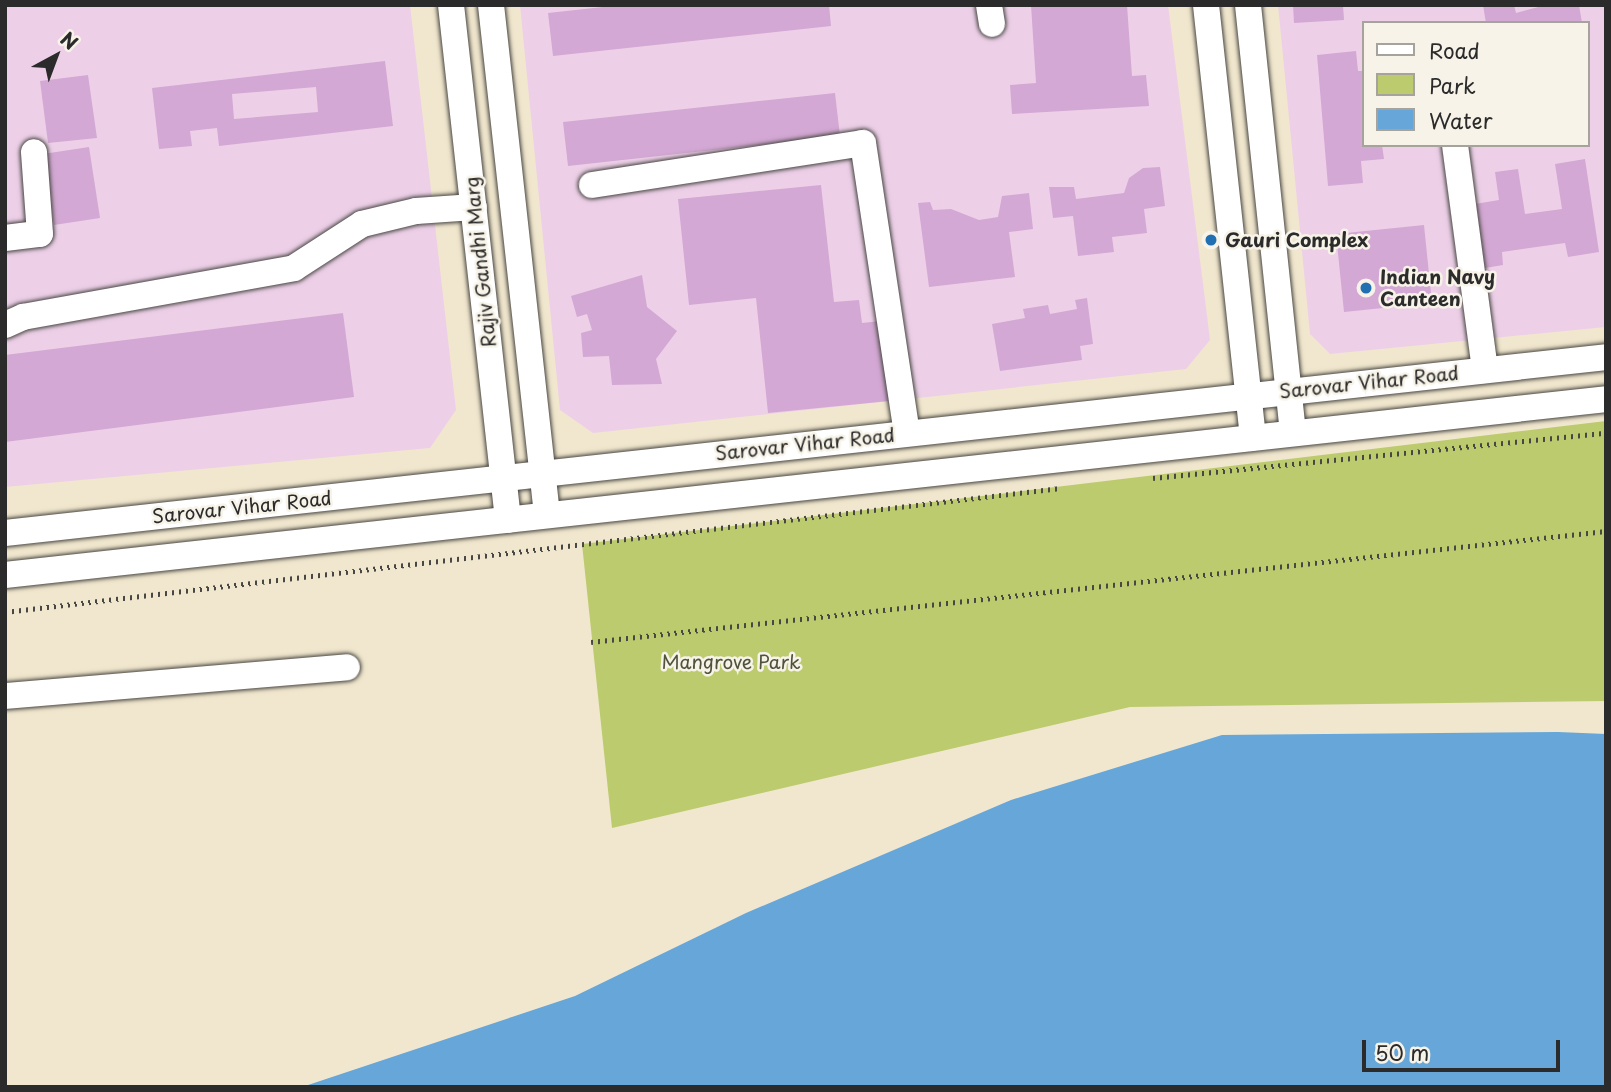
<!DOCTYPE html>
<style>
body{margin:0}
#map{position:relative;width:1611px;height:1092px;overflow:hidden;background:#f1e7ce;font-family:"Playpen Sans",sans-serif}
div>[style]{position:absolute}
.built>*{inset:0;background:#edd0e8}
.green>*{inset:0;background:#bccb6e}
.water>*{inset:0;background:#66a6d9}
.building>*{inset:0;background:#d3a8d4}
.path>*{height:4.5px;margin-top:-2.25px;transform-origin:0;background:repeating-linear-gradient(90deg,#494743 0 2px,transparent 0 7px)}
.roads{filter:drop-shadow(0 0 2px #494743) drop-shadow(0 0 2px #494743)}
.minor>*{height:26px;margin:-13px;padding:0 13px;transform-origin:13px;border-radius:13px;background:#fff}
.dots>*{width:19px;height:19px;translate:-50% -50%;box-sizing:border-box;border:4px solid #f7f3e8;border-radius:50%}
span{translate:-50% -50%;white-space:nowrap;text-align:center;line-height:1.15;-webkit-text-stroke:5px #f7f3e8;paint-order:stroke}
.poi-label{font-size:19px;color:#2b2b2b;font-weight:700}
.left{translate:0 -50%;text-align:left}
.street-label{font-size:19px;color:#2b2b2b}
.park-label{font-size:19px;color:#4f533c}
.frame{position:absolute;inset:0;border:7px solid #2b2b2b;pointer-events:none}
.legend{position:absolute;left:1362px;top:21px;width:228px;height:126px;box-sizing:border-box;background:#f7f3e8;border:2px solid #a5a39c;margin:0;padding:9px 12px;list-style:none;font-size:21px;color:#2b2b2b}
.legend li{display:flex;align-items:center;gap:14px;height:35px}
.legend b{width:35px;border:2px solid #a5a39c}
.north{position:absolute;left:21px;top:21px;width:70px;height:70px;-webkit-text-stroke:5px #f7f3e8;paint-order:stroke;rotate:41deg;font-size:19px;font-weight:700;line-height:28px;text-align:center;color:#2b2b2b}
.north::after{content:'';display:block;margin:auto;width:24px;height:32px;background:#2b2b2b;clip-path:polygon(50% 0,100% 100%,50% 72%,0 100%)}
.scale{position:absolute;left:1362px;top:1040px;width:198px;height:32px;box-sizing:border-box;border:4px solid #2b2b2b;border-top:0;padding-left:9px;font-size:21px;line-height:24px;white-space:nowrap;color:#2b2b2b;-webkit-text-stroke:5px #f7f3e8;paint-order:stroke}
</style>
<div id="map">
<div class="built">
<div style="clip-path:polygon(5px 5px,410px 5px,456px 410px,430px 448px,5px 487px)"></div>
<div style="clip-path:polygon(520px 5px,1168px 5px,1210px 340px,1186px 369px,593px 433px,560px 410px)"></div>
<div style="clip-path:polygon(evenodd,1278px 5px,1606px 5px,1606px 327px,1330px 354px,1310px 334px,1278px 5px,1364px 23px,1588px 23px,1588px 145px,1364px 145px,1364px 23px)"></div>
</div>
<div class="green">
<div style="clip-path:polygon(1606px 421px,1606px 701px,1130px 707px,612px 828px,582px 544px)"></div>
</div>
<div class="water">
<div style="clip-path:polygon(1558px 732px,1606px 734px,1606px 1087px,302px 1087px,575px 996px,746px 913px,1011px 800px,1222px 735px)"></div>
</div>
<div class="building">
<div style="clip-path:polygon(621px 5px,829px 5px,831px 26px,553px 56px,548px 13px)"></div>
<div style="clip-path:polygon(1031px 5px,1127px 5px,1132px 76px,1146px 75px,1149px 106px,1012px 114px,1010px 85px,1036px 83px)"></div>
<div style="clip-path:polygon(1293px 5px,1343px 5px,1344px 20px,1294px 23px)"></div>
<div style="clip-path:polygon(1483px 5px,1514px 5px,1516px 13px,1546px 5px,1579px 5px,1582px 23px,1486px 23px)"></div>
<div style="clip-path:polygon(1356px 51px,1358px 71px,1364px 71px,1364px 145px,1382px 145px,1384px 159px,1361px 161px,1363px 183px,1328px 186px,1317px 55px)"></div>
<div style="clip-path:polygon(evenodd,385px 61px,393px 126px,219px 146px,217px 128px,190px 131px,192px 146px,159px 149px,152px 88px,385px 61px,316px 87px,318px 112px,234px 119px,232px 94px,316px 87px)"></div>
<div style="clip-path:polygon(88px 75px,97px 138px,48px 143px,40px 81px)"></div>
<div style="clip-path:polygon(835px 93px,840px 136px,568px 166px,563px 122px)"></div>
<div style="clip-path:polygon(89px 147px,100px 218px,54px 225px,43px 154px)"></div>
<div style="clip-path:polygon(1585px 159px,1599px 252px,1568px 257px,1565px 243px,1502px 252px,1503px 265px,1473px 270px,1463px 206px,1499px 200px,1495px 172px,1518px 169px,1525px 214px,1562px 209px,1555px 164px)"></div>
<div style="clip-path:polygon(1160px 167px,1165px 206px,1144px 209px,1147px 233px,1112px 237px,1114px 252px,1078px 256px,1073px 216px,1053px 218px,1049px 187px,1074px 187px,1076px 199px,1124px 193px,1129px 178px,1143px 168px)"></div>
<div style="clip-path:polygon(821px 185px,834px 302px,859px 300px,862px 323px,881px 321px,889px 401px,768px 413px,756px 298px,689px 305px,678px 199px)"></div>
<div style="clip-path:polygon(1029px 193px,1033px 229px,1009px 232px,1015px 277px,929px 287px,918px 203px,930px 202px,933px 210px,951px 209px,979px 220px,998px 217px,1002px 196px)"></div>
<div style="clip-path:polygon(1424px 225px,1432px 303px,1344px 312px,1336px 234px)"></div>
<div style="clip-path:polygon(642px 275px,647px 307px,677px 331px,656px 359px,662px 384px,612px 385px,609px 356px,583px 357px,581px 333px,592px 330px,587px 314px,577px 317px,571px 296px)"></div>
<div style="clip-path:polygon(1087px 298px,1093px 344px,1080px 346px,1082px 360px,1000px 371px,992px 324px,1025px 318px,1023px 309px,1048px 305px,1050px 314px,1077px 309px,1075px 300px)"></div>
<div style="clip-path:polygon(343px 313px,354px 397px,5px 442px,5px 355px)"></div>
</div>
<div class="path">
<div style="left:1153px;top:478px;width:455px;rotate:-5.7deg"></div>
<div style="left:5px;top:612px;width:1063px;rotate:-6.7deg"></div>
<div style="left:591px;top:642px;width:1021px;rotate:-6.24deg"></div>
</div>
<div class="roads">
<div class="minor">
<div style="left:451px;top:5px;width:518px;rotate:83.68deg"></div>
<div style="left:491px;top:5px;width:513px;rotate:83.73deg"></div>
<div style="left:989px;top:5px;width:19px;rotate:81deg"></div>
<div style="left:1206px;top:5px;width:435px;rotate:83.8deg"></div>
<div style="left:1248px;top:5px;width:429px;rotate:84deg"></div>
<div style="left:1455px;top:145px;width:227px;rotate:82.4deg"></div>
<div style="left:592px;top:185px;width:274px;rotate:-8.8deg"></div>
<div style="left:863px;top:143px;width:293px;rotate:81.4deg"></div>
<div style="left:5px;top:238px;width:35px;rotate:-7deg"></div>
<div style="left:40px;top:234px;width:82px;rotate:-94.2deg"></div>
<div style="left:5px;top:325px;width:20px;rotate:-24deg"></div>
<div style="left:23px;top:317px;width:275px;rotate:-10.2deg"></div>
<div style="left:294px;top:268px;width:81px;rotate:-32.9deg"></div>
<div style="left:362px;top:224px;width:56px;rotate:-13.5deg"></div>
<div style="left:416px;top:211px;width:58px;rotate:-3.9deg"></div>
<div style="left:5px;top:533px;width:1611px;rotate:-6.27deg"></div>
<div style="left:5px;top:575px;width:1611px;rotate:-6.27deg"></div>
<div style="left:5px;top:696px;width:343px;rotate:-4.8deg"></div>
</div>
</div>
<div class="dots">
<div style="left:1211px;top:240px;background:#1f6fb2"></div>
<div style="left:1366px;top:288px;background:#1f6fb2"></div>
</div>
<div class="poi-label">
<span class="left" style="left:1225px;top:240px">Gauri Complex</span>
<span class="left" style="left:1380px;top:288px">Indian Navy<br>Canteen</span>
</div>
<div class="street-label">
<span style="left:480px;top:262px;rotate:-96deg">Rajiv Gandhi Marg</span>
<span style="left:1369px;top:382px;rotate:-6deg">Sarovar Vihar Road</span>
<span style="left:805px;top:444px;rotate:-6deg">Sarovar Vihar Road</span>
<span style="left:242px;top:507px;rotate:-6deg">Sarovar Vihar Road</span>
</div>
<div class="park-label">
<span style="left:731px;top:662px">Mangrove Park</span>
</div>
<div class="frame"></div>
<ul class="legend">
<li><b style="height:9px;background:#fff"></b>Road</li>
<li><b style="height:19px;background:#bccb6e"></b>Park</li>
<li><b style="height:19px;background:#66a6d9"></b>Water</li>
</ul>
<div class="north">N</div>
<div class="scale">50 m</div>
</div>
